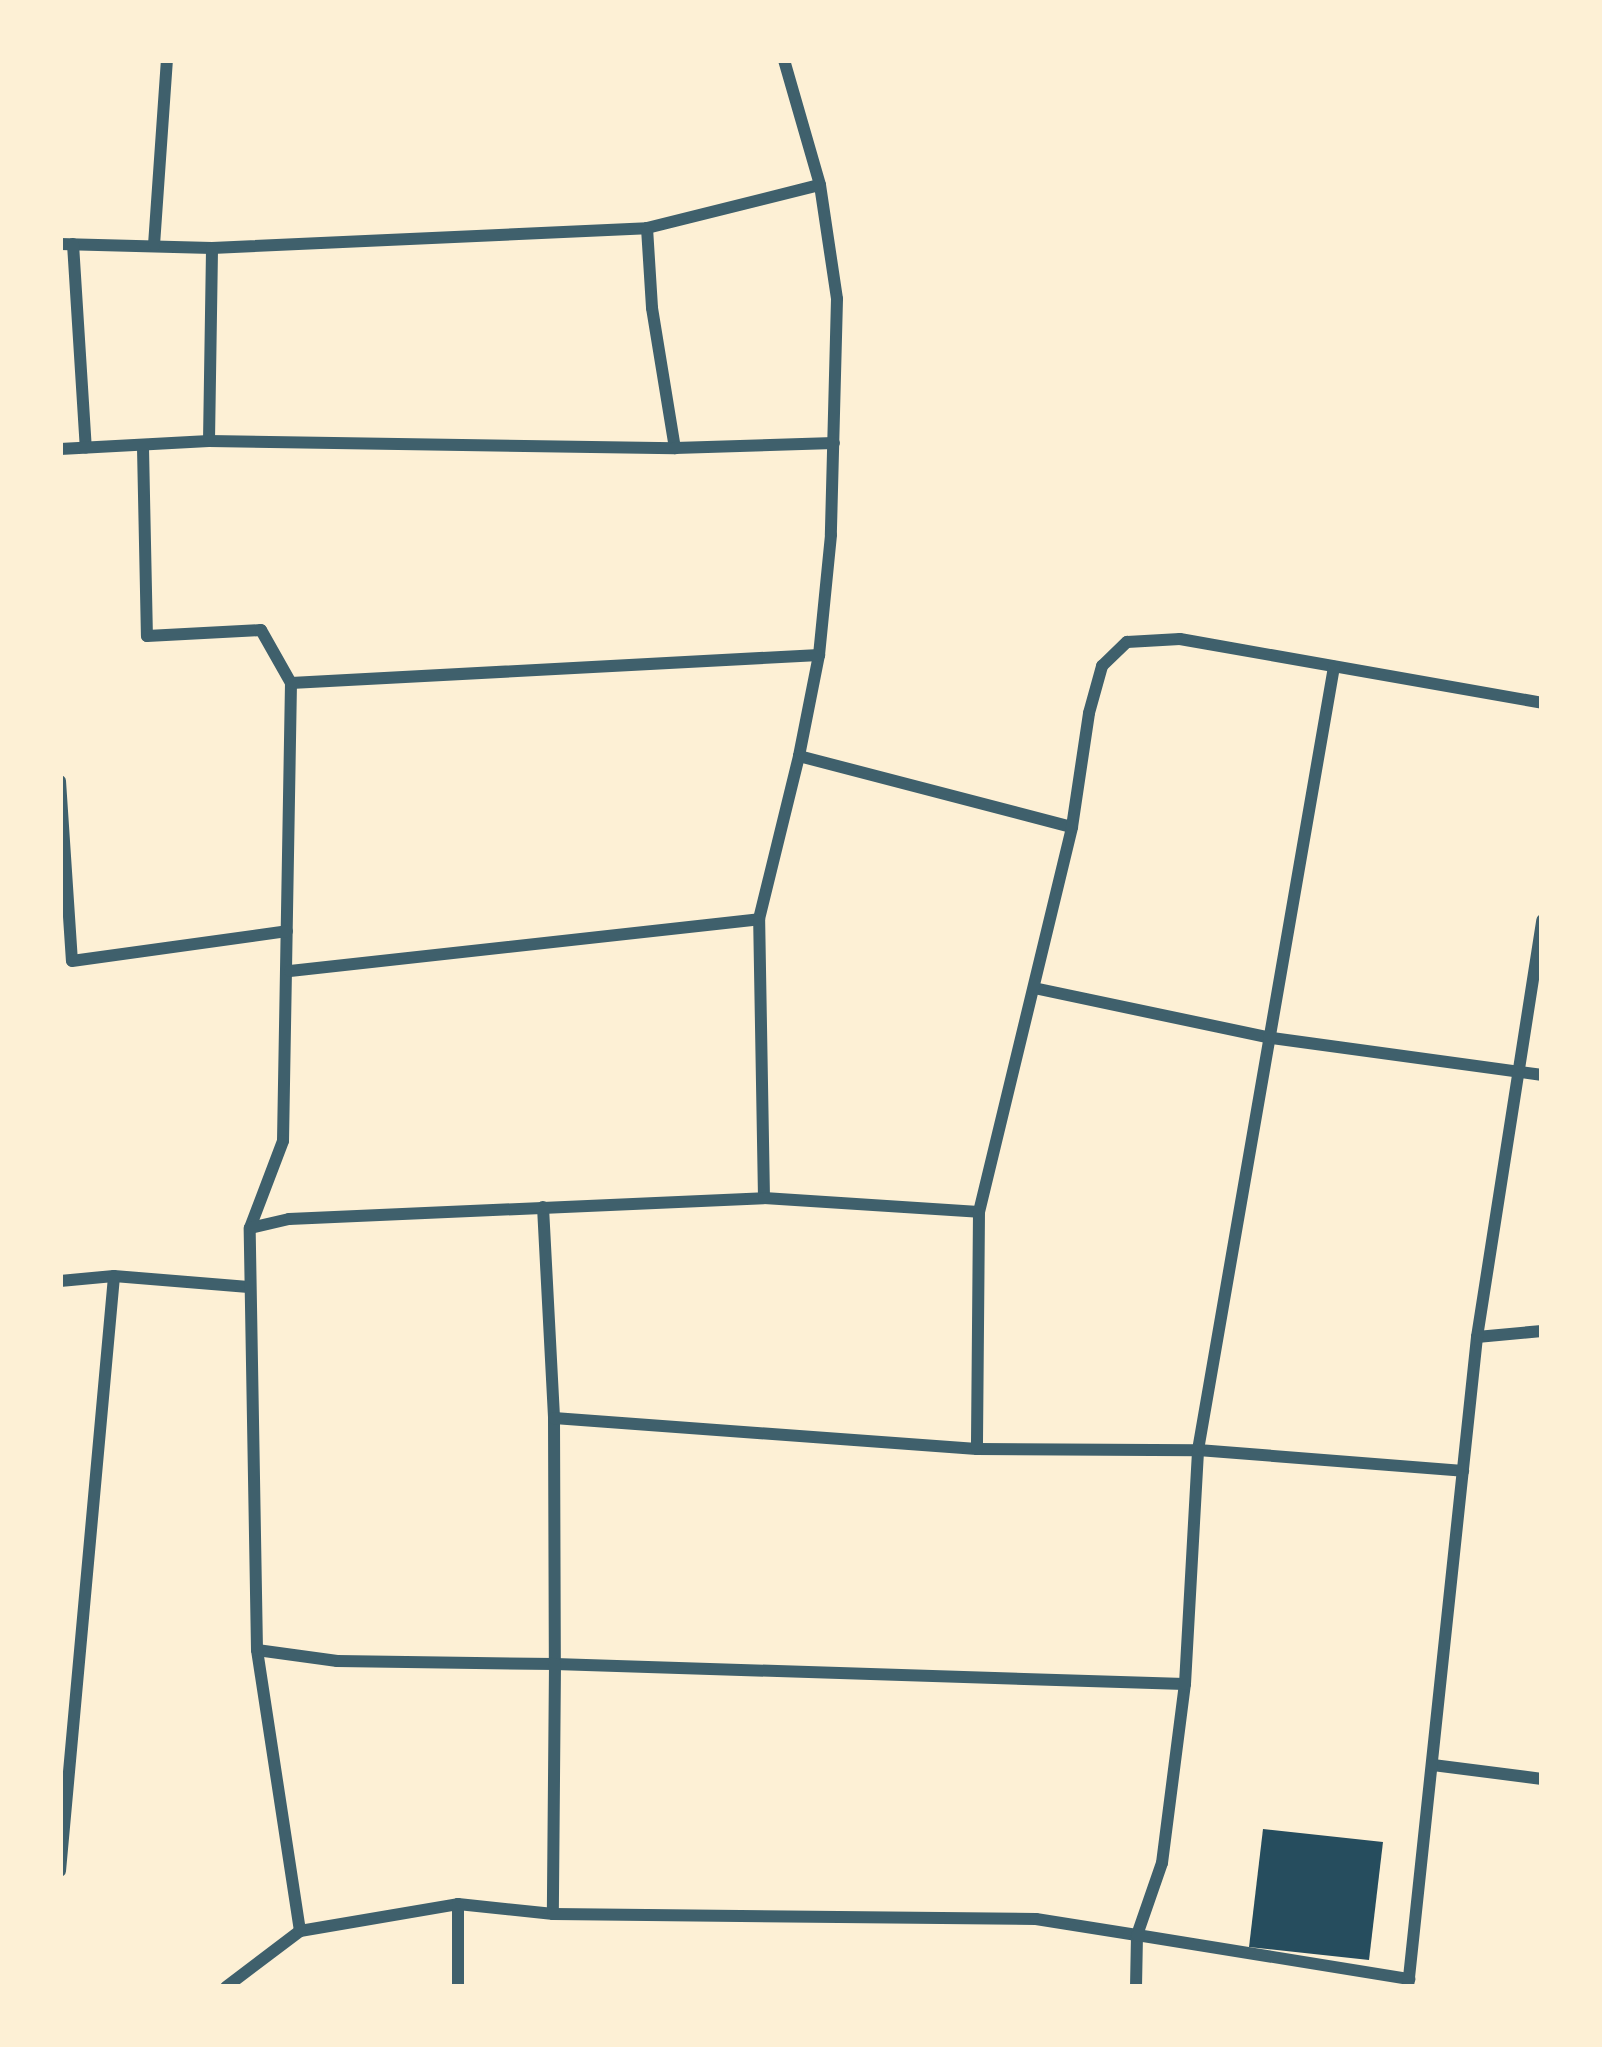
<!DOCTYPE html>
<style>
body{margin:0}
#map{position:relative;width:1602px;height:2047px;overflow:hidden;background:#fdf0d5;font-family:"Nunito Sans",sans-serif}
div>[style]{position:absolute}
.building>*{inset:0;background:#264d5e}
.minor>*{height:12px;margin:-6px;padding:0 6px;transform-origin:6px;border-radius:6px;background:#3f606c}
span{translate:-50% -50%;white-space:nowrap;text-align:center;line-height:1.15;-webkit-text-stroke:10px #fdf0d5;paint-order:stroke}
.frame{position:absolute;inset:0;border:63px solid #fdf0d5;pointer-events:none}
</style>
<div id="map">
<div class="building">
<div style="clip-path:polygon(1263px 1829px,1383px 1842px,1369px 1960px,1249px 1947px)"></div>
</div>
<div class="minor">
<div style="left:784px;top:60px;width:130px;rotate:73.9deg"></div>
<div style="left:820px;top:185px;width:115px;rotate:81.5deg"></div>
<div style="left:837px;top:299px;width:236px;rotate:91.5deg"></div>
<div style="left:831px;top:535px;width:121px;rotate:95.7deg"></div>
<div style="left:819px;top:655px;width:103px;rotate:101.2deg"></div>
<div style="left:799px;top:756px;width:282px;rotate:14.6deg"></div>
<div style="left:647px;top:228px;width:80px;rotate:86.4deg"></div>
<div style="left:652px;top:308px;width:142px;rotate:80.7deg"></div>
<div style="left:60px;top:244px;width:152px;rotate:1.5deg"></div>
<div style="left:212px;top:248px;width:435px;rotate:-2.6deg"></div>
<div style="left:647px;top:228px;width:178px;rotate:-14deg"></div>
<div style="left:73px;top:244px;width:204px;rotate:86.4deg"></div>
<div style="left:154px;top:245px;width:185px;rotate:-86deg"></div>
<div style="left:209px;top:441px;width:193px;rotate:-89.1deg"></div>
<div style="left:143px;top:448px;width:188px;rotate:88.8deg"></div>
<div style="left:147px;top:636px;width:114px;rotate:-3deg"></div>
<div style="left:261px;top:630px;width:61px;rotate:60.5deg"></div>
<div style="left:291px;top:683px;width:458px;rotate:91deg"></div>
<div style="left:283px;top:1141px;width:93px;rotate:110.8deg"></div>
<div style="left:60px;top:449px;width:149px;rotate:-3.1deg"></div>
<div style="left:209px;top:441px;width:466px;rotate:0.9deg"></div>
<div style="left:675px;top:448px;width:159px;rotate:-1.8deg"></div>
<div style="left:291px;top:683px;width:529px;rotate:-3.04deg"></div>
<div style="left:60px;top:781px;width:180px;rotate:86.2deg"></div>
<div style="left:72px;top:961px;width:217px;rotate:-7.9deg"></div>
<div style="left:290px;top:971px;width:472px;rotate:-6.3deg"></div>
<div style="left:1034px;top:988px;width:243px;rotate:11.9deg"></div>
<div style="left:1272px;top:1038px;width:273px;rotate:7.8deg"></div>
<div style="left:764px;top:1198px;width:279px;rotate:-91deg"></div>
<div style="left:759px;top:919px;width:168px;rotate:-76.2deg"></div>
<div style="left:543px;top:1207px;width:211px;rotate:87deg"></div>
<div style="left:554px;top:1418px;width:246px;rotate:89.8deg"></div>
<div style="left:555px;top:1664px;width:630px;rotate:1.82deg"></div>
<div style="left:979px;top:1212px;width:396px;rotate:-76.4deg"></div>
<div style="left:1072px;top:827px;width:115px;rotate:-81.5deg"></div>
<div style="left:1089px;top:713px;width:49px;rotate:-74.5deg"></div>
<div style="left:1102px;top:666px;width:35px;rotate:-44deg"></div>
<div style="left:1127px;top:642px;width:53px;rotate:-3.2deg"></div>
<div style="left:1180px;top:639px;width:368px;rotate:10deg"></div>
<div style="left:60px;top:1281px;width:54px;rotate:-5.3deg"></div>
<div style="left:114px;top:1276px;width:135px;rotate:4.7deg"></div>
<div style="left:1477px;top:1337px;width:65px;rotate:-5.3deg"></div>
<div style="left:554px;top:1418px;width:424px;rotate:4.2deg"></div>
<div style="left:977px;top:1449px;width:221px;rotate:0.3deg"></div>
<div style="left:1198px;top:1450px;width:266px;rotate:4.5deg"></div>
<div style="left:257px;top:1650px;width:81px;rotate:7.8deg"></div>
<div style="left:337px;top:1661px;width:218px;rotate:0.8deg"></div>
<div style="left:555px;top:1664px;width:250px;rotate:90.5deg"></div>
<div style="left:1433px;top:1765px;width:110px;rotate:7.3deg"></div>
<div style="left:60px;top:1871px;width:597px;rotate:-84.81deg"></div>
<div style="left:300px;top:1931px;width:160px;rotate:-9.7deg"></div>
<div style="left:458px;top:1904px;width:96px;rotate:6deg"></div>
<div style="left:553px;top:1914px;width:483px;rotate:0.6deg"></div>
<div style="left:1036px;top:1919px;width:102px;rotate:9deg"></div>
<div style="left:1137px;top:1935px;width:76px;rotate:-70.9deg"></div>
<div style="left:1162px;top:1863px;width:180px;rotate:-82.7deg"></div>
<div style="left:1185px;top:1684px;width:234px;rotate:-86.8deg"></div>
<div style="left:1198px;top:1450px;width:795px;rotate:-80.15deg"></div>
<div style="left:226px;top:1987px;width:93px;rotate:-37.1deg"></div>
<div style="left:300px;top:1931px;width:284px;rotate:-98.7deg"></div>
<div style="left:257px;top:1650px;width:422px;rotate:-91deg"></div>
<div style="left:250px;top:1228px;width:40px;rotate:-13deg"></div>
<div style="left:289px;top:1219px;width:475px;rotate:-2.5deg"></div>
<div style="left:764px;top:1198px;width:215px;rotate:3.7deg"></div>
<div style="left:979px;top:1212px;width:237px;rotate:90.5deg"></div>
<div style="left:458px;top:1987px;width:83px;rotate:-90deg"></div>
<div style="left:1136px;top:1987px;width:52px;rotate:-88.9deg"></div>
<div style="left:1137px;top:1935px;width:276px;rotate:9.2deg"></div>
<div style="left:1408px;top:1987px;width:654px;rotate:-83.94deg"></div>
<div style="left:1477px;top:1337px;width:422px;rotate:-81.1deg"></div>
</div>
<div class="frame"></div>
</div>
